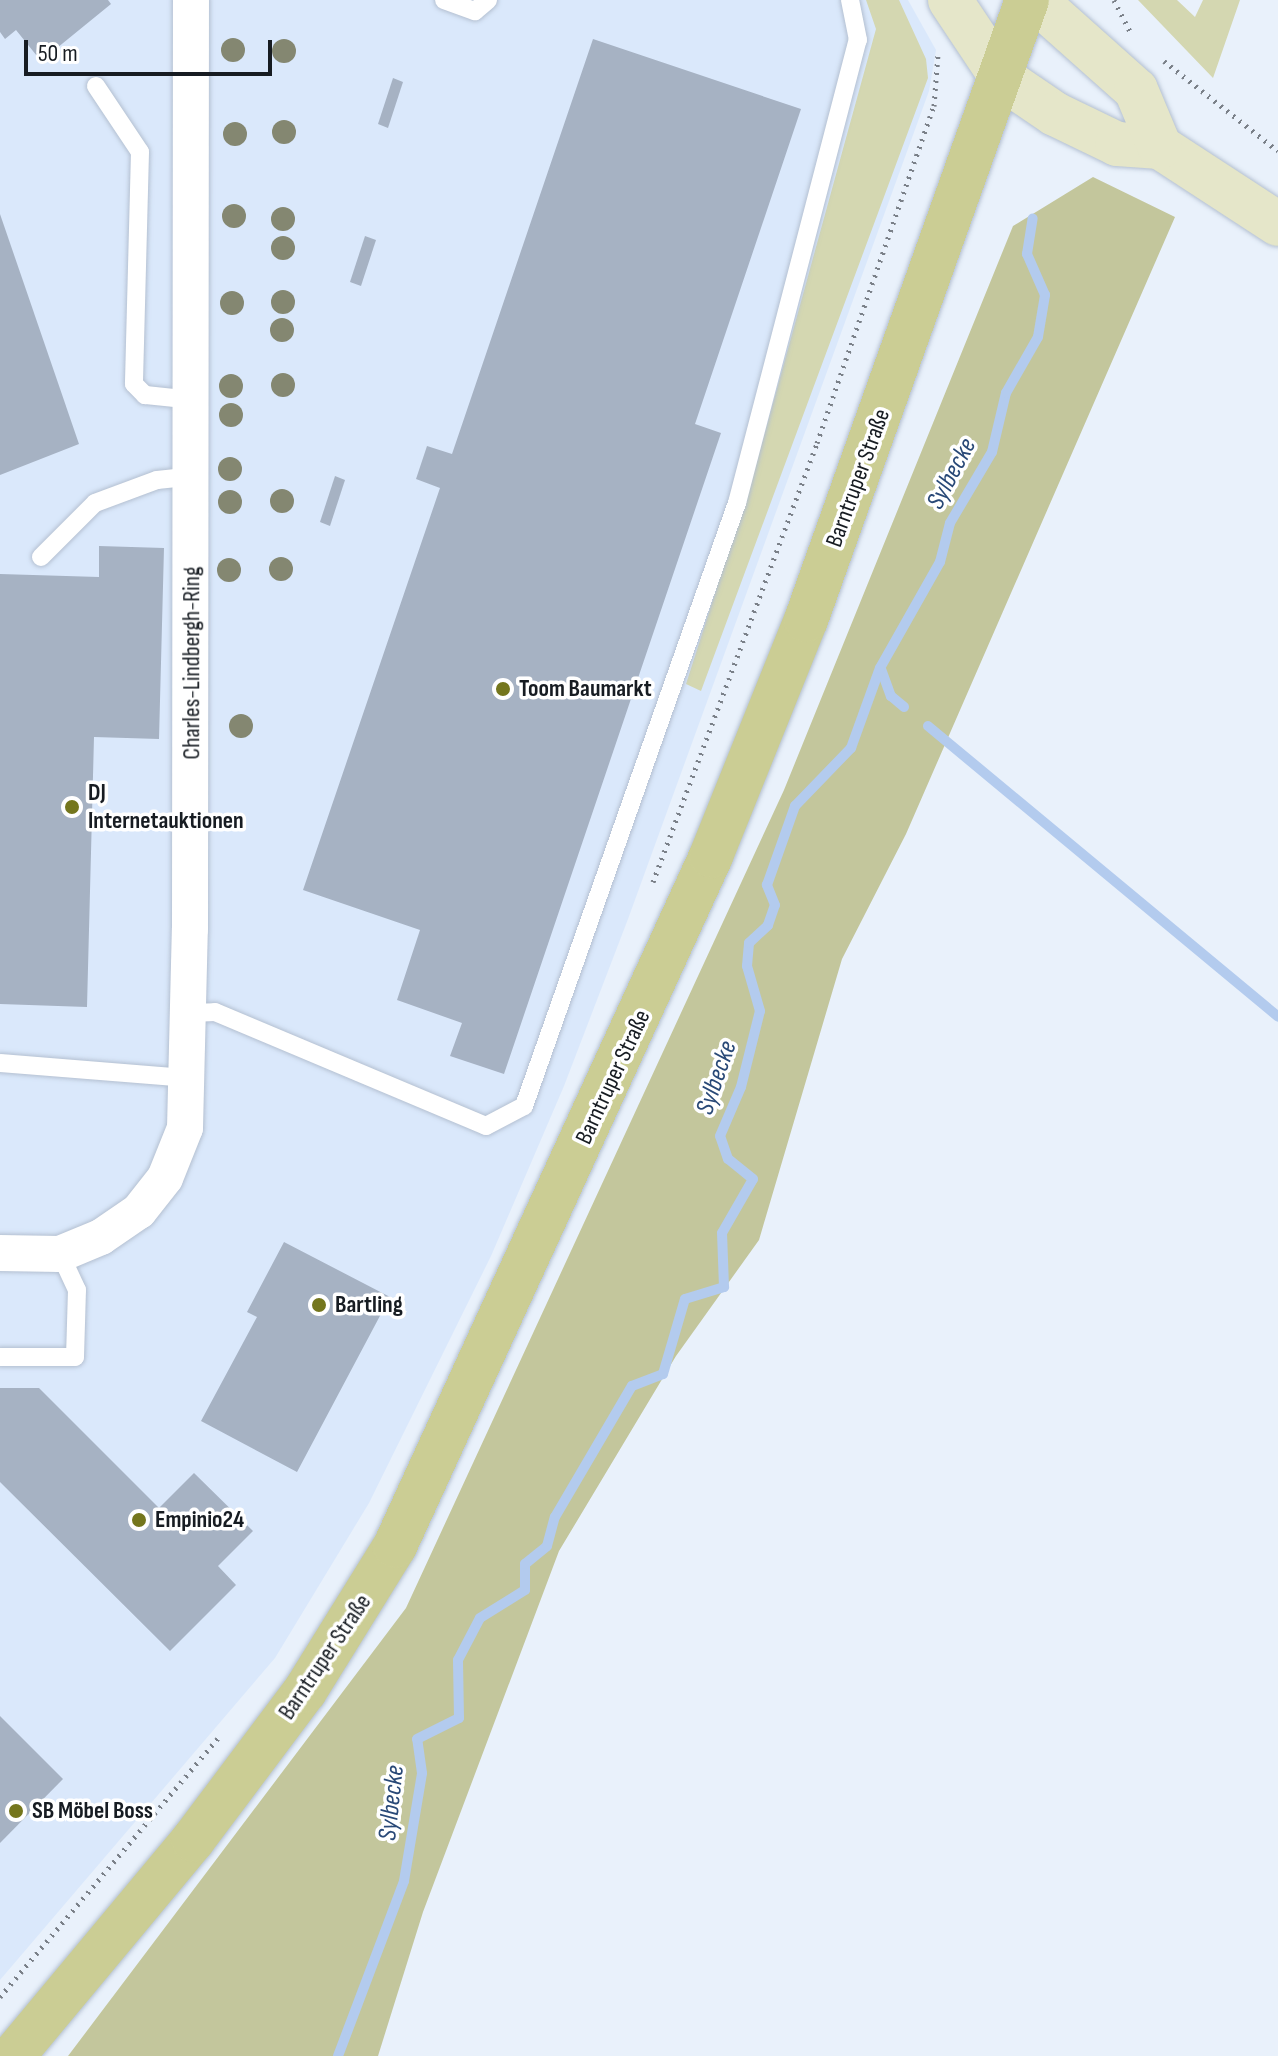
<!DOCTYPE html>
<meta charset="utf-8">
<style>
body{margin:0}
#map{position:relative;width:1278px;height:2056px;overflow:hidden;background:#e9f1fb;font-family:"Sofia Sans Condensed",sans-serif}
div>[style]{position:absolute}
.built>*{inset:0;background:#dae8fb}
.green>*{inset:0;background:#d4d7b1}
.forest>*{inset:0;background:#c3c69c}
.stream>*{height:10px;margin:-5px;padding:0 5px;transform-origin:5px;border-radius:5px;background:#b3cbee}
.building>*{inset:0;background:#a6b2c3}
.path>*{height:5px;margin-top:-2.5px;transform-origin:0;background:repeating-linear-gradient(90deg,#7a8088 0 2px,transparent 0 8px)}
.roads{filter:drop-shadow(0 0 2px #b4c0d1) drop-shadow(0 0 2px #b4c0d1)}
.lane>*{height:18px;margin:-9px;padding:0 9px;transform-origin:9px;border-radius:9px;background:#fff}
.street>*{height:36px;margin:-18px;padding:0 18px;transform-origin:18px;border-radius:18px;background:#fff}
.secondary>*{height:44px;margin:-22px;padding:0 22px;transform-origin:22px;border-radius:22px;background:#e5e6c9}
.primary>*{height:44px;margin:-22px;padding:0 22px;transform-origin:22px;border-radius:22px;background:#cbcd94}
.trees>*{width:24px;height:24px;margin:-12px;border-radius:50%;background:#848771}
.dots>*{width:22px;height:22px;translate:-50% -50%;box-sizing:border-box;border:4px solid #fff;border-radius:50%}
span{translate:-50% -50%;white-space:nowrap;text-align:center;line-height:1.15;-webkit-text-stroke:7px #fff;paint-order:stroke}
.street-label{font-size:24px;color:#171c22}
.poi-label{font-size:24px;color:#171c22;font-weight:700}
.left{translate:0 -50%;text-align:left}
.water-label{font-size:26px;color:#294977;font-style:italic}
.scale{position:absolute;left:24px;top:40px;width:248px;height:36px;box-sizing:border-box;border:4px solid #171c22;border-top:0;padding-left:10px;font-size:24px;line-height:28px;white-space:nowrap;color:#171c22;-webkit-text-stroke:6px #fff;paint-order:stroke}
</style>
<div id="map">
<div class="built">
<div style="clip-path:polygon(0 0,908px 0,936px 50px,929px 91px,628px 919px,564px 1086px,491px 1256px,369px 1503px,275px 1658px,0 1980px)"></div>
</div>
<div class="green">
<div style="clip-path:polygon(866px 0,899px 0,926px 59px,928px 78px,701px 691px,686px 684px,756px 465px,876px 29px)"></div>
<div style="clip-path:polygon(1138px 0,1177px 0,1195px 17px,1203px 0,1240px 0,1213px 78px)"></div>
</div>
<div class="forest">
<div style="clip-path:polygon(1093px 177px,1175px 217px,906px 834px,842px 959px,759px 1240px,676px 1356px,559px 1551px,423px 1912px,378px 2056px,68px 2056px,406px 1608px,784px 790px,1013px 226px)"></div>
</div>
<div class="stream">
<div style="left:881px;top:669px;width:29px;rotate:70deg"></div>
<div style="left:891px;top:696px;width:17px;rotate:40deg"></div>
<div style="left:928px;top:726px;width:455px;rotate:39.7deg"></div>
<div style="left:338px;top:2056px;width:187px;rotate:-69.3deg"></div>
<div style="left:404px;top:1881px;width:109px;rotate:-80.5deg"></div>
<div style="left:422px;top:1773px;width:34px;rotate:-98deg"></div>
<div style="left:417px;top:1739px;width:47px;rotate:-26.6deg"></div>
<div style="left:459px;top:1718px;width:58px;rotate:-91deg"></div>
<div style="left:458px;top:1660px;width:47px;rotate:-62.4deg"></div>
<div style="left:480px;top:1618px;width:53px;rotate:-31.9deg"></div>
<div style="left:525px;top:1590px;width:26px;rotate:-90deg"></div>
<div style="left:525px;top:1564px;width:28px;rotate:-39deg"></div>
<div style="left:547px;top:1546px;width:30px;rotate:-75deg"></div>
<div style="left:555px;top:1517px;width:152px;rotate:-59.6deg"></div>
<div style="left:632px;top:1386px;width:33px;rotate:-21deg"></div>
<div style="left:663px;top:1374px;width:78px;rotate:-73.7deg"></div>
<div style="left:685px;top:1299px;width:41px;rotate:-17.1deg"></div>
<div style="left:724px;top:1287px;width:54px;rotate:-92.1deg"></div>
<div style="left:722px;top:1233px;width:62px;rotate:-60.1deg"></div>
<div style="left:753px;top:1179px;width:32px;rotate:-141deg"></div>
<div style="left:728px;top:1159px;width:24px;rotate:-109deg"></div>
<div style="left:720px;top:1136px;width:53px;rotate:-66.8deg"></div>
<div style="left:741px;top:1087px;width:78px;rotate:-76deg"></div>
<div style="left:760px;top:1011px;width:47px;rotate:-106.1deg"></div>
<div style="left:747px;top:966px;width:23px;rotate:-85deg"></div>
<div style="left:749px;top:943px;width:26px;rotate:-43deg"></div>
<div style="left:768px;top:925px;width:21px;rotate:-71deg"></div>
<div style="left:775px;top:905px;width:22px;rotate:-112deg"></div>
<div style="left:767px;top:885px;width:84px;rotate:-70.5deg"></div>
<div style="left:795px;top:806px;width:81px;rotate:-46deg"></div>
<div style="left:851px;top:748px;width:85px;rotate:-70.1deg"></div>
<div style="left:880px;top:668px;width:122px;rotate:-60.5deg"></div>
<div style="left:940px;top:562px;width:40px;rotate:-75.6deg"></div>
<div style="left:950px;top:523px;width:82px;rotate:-59.4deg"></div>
<div style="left:992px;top:452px;width:61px;rotate:-76.7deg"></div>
<div style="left:1006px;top:393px;width:64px;rotate:-60.3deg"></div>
<div style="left:1038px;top:337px;width:43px;rotate:-80.5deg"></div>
<div style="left:1045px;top:295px;width:45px;rotate:-113.7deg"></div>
<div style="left:1027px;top:254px;width:36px;rotate:-81deg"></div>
</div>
<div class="building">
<div style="clip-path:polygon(0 0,108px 0,111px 4px,41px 61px,16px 30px,5px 39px,0 32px)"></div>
<div style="clip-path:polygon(593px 39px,801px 109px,695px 424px,721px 433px,504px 1074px,450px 1056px,462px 1023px,397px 1000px,420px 930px,303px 890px,440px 488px,416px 479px,427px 446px,452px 454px)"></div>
<div style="clip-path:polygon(393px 78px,403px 82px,388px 128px,378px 124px)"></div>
<div style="clip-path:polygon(0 214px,79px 444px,0 475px)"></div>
<div style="clip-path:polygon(365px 236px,376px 240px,361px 286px,350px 282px)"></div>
<div style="clip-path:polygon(335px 476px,345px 480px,330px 526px,320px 522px)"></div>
<div style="clip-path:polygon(99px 546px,164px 548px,159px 739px,94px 737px,87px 1007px,0 1004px,0 574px,99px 577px)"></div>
<div style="clip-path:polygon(284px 1242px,390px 1297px,297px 1472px,201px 1421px,257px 1317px,247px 1312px)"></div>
<div style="clip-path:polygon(0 1388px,39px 1388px,159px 1508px,194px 1473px,253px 1531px,218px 1566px,236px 1585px,170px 1651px,0 1482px)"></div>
<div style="clip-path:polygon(0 1716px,63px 1779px,0 1843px)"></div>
</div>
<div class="path">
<div style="left:1114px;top:0;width:35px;rotate:63deg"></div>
<div style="left:1164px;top:61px;width:145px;rotate:38.3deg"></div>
<div style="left:653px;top:882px;width:469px;rotate:-69.5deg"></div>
<div style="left:817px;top:443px;width:357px;rotate:-70.9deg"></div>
<div style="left:934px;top:106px;width:52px;rotate:-85.6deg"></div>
<div style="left:0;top:1997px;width:339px;rotate:-49.9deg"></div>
</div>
<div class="roads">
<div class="lane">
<div style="left:444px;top:0;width:33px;rotate:20deg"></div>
<div style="left:475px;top:11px;width:17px;rotate:-40deg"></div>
<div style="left:96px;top:86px;width:79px;rotate:56.3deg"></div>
<div style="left:140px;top:152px;width:232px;rotate:91.5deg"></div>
<div style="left:134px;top:384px;width:16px;rotate:45deg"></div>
<div style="left:145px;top:395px;width:48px;rotate:5.9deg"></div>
<div style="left:41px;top:557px;width:76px;rotate:-45deg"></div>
<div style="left:95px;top:503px;width:66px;rotate:-20.4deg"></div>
<div style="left:157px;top:480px;width:36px;rotate:-6deg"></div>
<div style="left:190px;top:1013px;width:25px;rotate:-2deg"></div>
<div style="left:215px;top:1012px;width:294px;rotate:22.8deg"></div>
<div style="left:486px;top:1126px;width:43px;rotate:-27.8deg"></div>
<div style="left:524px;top:1106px;width:640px;rotate:-70.55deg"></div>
<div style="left:737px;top:503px;width:479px;rotate:-75.4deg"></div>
<div style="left:858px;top:40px;width:41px;rotate:-101.3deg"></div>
<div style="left:0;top:1063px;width:189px;rotate:4.6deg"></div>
<div style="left:0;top:1357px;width:75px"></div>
<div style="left:75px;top:1357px;width:67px;rotate:-88.3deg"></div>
<div style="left:77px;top:1290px;width:40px;rotate:-115deg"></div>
</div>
<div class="street">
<div style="left:0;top:1253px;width:60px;rotate:1deg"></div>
<div style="left:60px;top:1254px;width:44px;rotate:-22.5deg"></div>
<div style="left:101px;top:1237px;width:46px;rotate:-34.4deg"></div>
<div style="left:139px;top:1211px;width:42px;rotate:-51.8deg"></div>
<div style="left:165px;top:1178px;width:54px;rotate:-68.2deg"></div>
<div style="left:185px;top:1128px;width:199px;rotate:-88.6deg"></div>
<div style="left:190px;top:929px;width:929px;rotate:-89.94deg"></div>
</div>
<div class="secondary">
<div style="left:950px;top:0;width:94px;rotate:56.3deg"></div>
<div style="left:1002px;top:78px;width:64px;rotate:34.2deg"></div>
<div style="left:1055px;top:114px;width:69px;rotate:25.8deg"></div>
<div style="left:1117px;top:144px;width:43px;rotate:4deg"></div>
<div style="left:1160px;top:147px;width:141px;rotate:33.1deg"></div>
<div style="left:1035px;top:0;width:135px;rotate:41.7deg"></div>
<div style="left:1136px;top:90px;width:62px;rotate:67.2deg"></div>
</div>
<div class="primary">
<div style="left:13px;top:2056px;width:281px;rotate:-50.2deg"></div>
<div style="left:193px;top:1840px;width:186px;rotate:-53.1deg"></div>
<div style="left:305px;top:1691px;width:171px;rotate:-58.2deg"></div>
<div style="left:395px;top:1546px;width:759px;rotate:-65.39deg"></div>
<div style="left:711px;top:856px;width:254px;rotate:-68.1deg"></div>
<div style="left:806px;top:620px;width:658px;rotate:-70.38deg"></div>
</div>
</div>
<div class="trees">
<div style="left:233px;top:50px"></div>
<div style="left:284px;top:51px"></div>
<div style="left:284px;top:132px"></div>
<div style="left:235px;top:134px"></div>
<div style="left:234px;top:216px"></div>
<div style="left:283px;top:219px"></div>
<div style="left:283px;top:248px"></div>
<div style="left:283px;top:302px"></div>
<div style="left:232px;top:303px"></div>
<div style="left:282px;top:330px"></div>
<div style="left:283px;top:385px"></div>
<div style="left:231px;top:386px"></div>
<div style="left:231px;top:415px"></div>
<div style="left:230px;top:469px"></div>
<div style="left:282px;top:501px"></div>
<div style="left:230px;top:502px"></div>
<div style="left:281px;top:569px"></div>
<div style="left:229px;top:570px"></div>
<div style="left:241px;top:726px"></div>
</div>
<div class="dots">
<div style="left:503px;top:689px;background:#74761d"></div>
<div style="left:72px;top:807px;background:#74761d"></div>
<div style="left:319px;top:1305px;background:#74761d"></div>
<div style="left:139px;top:1520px;background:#74761d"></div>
<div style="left:16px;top:1811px;background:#74761d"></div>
</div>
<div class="street-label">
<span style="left:858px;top:478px;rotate:-70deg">Barntruper Straße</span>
<span style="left:192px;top:663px;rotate:-90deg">Charles-Lindbergh-Ring</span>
<span style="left:613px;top:1077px;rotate:-65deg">Barntruper Straße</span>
<span style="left:325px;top:1657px;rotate:-56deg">Barntruper Straße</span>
</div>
<div class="poi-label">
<span class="left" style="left:519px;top:689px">Toom Baumarkt</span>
<span class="left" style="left:88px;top:807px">DJ<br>Internetauktionen</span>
<span class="left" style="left:335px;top:1305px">Bartling</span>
<span class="left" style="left:155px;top:1520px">Empinio24</span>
<span class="left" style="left:32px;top:1811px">SB Möbel Boss</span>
</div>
<div class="water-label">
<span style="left:952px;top:474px;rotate:-62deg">Sylbecke</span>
<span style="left:717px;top:1078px;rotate:-71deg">Sylbecke</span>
<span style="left:392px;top:1803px;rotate:-84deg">Sylbecke</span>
</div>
<div class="scale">50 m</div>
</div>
